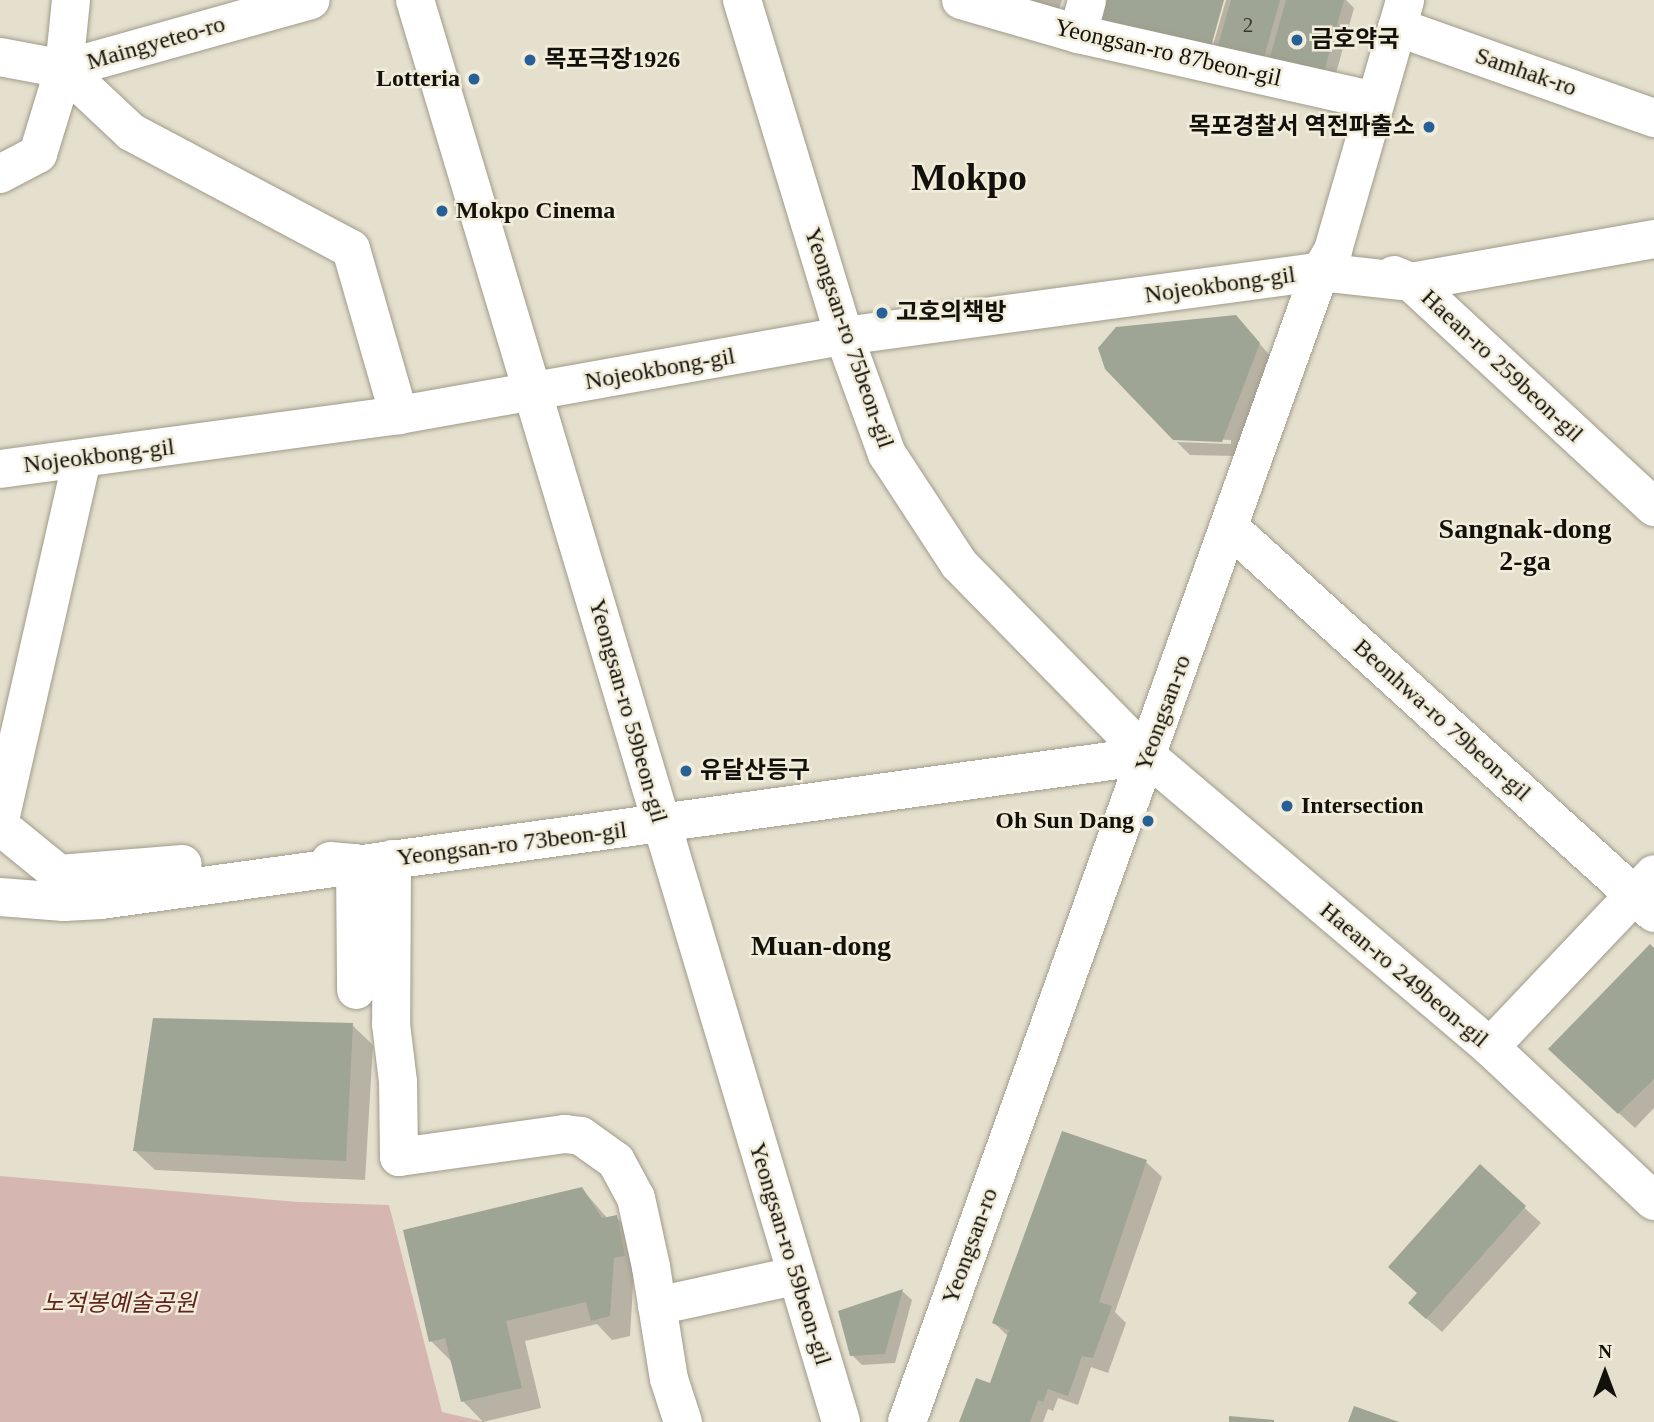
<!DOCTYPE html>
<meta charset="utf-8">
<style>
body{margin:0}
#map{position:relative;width:1654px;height:1422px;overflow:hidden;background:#e5dfce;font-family:"Times New Roman","Noto Sans KR",serif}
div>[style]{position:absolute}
.green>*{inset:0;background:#d5b6b1}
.shadow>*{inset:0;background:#0003}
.building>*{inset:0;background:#9fa594}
.roads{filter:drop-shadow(0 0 2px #a09b8a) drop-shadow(0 0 2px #a09b8a)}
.minor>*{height:38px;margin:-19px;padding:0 19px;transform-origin:19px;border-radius:19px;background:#fff}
.dots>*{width:19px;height:19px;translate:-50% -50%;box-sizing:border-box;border:4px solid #f2eddb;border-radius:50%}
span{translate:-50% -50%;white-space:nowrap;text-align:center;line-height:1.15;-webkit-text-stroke:5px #f2eddb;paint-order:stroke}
.number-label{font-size:21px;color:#36362d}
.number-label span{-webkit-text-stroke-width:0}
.poi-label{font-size:24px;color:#13110b;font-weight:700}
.left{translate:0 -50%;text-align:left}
.right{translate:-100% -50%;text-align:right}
.street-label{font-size:24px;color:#13110b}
.park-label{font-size:24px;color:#60231d;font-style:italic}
.quarter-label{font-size:28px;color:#13110b;font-weight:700}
.town-label{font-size:38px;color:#13110b;font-weight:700}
.north{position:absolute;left:1570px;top:1338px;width:70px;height:70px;-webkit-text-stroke:5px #f2eddb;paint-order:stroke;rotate:0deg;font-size:19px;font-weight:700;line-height:28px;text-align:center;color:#13110b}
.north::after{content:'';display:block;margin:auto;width:24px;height:32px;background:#13110b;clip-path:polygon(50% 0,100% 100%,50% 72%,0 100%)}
</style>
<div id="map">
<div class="green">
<div style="clip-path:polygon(0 1176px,298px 1202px,389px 1205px,442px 1412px,485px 1422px,0 1422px)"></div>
</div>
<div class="shadow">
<div style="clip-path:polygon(1011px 0,1062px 0,1058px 13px)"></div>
<div style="clip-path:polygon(1108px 0,1222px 0,1205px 58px,1209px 59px,1226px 0,1346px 0,1354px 8px,1332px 88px,1123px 38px,1102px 18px)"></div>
<div style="clip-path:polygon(1236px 317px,1274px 360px,1237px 456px,1190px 455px,1177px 442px,1231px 444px,1231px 440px,1174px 438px)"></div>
<div style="clip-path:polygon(1654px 950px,1654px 1108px,1635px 1128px,1565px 1064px)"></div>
<div style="clip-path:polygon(352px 1025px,373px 1045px,365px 1180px,155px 1170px,134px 1150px)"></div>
<div style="clip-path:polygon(1063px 1133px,1146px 1162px,1162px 1177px,1115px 1312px,1126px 1323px,1108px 1373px,1091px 1367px,1078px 1405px,1058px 1398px,1053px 1411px,1048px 1409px,1043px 1422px,961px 1422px,991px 1385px,1008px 1336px,994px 1323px)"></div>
<div style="clip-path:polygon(1480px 1167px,1541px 1223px,1442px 1332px,1426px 1318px,1418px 1294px)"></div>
<div style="clip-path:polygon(582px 1189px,608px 1219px,616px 1217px,636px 1237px,630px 1336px,612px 1340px,597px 1324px,525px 1341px,541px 1408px,483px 1422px,463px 1401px,451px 1361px,431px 1341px)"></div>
<div style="clip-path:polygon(902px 1291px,912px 1300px,895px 1363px,862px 1365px,852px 1355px)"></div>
</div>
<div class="building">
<div style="clip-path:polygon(1106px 0,1224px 0,1210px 50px,1101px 19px)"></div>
<div style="clip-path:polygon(1231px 0,1280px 0,1263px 61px,1217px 49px)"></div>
<div style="clip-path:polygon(1286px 0,1344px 0,1322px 79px,1268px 64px)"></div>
<div style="clip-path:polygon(1236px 315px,1260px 343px,1222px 442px,1173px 440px,1105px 369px,1098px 348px,1116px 327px)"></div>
<div style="clip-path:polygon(1650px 944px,1654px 948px,1654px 1079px,1618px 1114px,1548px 1049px)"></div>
<div style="clip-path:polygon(153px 1018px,353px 1023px,346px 1161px,133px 1151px)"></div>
<div style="clip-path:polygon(1062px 1131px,1147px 1160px,1099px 1302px,1112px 1306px,1093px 1358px,1082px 1356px,1068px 1396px,1048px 1389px,1043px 1402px,1038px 1400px,1030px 1422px,959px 1422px,976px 1378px,990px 1383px,1009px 1330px,992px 1323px)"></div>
<div style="clip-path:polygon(1480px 1164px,1526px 1206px,1426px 1319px,1408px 1303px,1417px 1293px,1388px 1267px)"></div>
<div style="clip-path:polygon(582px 1187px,602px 1218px,617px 1215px,625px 1256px,614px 1258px,610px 1316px,591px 1321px,586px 1302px,506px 1321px,522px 1388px,461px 1402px,445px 1338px,429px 1342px,403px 1230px)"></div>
<div style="clip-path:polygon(903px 1289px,885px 1354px,850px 1356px,838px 1311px)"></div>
<div style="clip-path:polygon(1354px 1406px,1399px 1422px,1348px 1422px)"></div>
<div style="clip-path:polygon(1229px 1416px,1274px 1420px,1274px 1422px,1229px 1422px)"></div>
</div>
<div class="roads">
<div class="minor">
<div style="left:415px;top:0;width:1484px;rotate:73.32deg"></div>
<div style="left:742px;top:0;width:351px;rotate:73.1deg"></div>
<div style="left:844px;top:336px;width:126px;rotate:70deg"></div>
<div style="left:887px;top:454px;width:131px;rotate:56.8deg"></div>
<div style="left:959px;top:564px;width:269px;rotate:45.6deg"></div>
<div style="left:1147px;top:756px;width:450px;rotate:40.3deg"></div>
<div style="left:1490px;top:1047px;width:225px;rotate:43.2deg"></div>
<div style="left:961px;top:0;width:122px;rotate:16.2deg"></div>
<div style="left:1078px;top:34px;width:305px;rotate:12.7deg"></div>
<div style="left:1397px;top:27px;width:273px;rotate:19.5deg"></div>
<div style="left:1078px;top:34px;width:35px;rotate:-75deg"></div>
<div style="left:0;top:57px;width:65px;rotate:10.6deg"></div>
<div style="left:64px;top:69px;width:256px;rotate:-15.6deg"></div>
<div style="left:64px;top:69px;width:92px;rotate:43.2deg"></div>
<div style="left:131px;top:132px;width:249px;rotate:28deg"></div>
<div style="left:351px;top:249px;width:173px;rotate:73.9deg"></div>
<div style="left:0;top:174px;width:43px;rotate:-27.8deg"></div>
<div style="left:38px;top:154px;width:89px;rotate:-73deg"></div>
<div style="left:64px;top:69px;width:69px;rotate:-84.2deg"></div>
<div style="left:1394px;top:275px;width:18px;rotate:22deg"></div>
<div style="left:1411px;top:282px;width:331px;rotate:42.8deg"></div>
<div style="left:0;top:469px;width:403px;rotate:-7.7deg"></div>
<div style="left:399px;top:415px;width:452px;rotate:-10.1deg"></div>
<div style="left:844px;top:336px;width:480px;rotate:-7.7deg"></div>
<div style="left:1320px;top:272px;width:92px;rotate:6.3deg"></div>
<div style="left:1411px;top:282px;width:247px;rotate:-10deg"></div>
<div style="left:1229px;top:527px;width:574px;rotate:42.25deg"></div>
<div style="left:0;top:820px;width:370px;rotate:-77.2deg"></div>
<div style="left:0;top:826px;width:76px;rotate:39.1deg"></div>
<div style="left:59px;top:874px;width:124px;rotate:-4.6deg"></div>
<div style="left:392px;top:859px;width:165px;rotate:90.3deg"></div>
<div style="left:391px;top:1024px;width:58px;rotate:83.1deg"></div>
<div style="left:398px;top:1082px;width:75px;rotate:89.2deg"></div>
<div style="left:399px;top:1157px;width:168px;rotate:-7.9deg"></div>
<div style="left:565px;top:1134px;width:16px;rotate:7deg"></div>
<div style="left:581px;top:1136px;width:43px;rotate:35.5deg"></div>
<div style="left:616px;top:1161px;width:42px;rotate:61.6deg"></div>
<div style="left:636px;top:1198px;width:71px;rotate:77.7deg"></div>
<div style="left:651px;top:1267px;width:113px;rotate:80.9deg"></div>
<div style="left:669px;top:1379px;width:45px;rotate:72deg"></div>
<div style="left:330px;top:861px;width:25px;rotate:5deg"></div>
<div style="left:355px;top:863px;width:127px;rotate:89.5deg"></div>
<div style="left:0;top:897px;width:64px;rotate:4.5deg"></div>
<div style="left:64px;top:902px;width:37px;rotate:-3deg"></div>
<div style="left:101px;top:900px;width:1056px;rotate:-7.84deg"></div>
<div style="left:1490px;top:1047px;width:238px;rotate:-46.5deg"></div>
<div style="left:657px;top:1306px;width:141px;rotate:-12.3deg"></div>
<div style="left:907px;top:1422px;width:1222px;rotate:-70.25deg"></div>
<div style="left:1320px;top:272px;width:26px;rotate:-59deg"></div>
<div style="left:1333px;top:250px;width:260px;rotate:-73.9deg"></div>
</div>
</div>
<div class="dots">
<div style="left:1297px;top:40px;background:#275f97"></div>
<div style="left:530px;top:60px;background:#275f97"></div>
<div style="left:474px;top:79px;background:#275f97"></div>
<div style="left:1429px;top:127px;background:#275f97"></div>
<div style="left:442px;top:211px;background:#275f97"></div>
<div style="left:882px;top:313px;background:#275f97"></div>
<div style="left:686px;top:771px;background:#275f97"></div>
<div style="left:1287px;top:806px;background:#275f97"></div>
<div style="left:1148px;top:821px;background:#275f97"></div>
</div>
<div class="number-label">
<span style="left:1248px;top:25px">2</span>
</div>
<div class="poi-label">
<span class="left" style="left:1311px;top:40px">금호약국</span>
<span class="left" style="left:544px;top:60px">목포극장1926</span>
<span class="right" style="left:460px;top:79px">Lotteria</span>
<span class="right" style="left:1415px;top:127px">목포경찰서 역전파출소</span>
<span class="left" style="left:456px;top:211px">Mokpo Cinema</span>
<span class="left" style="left:896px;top:313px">고호의책방</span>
<span class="left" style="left:700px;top:771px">유달산등구</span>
<span class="left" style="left:1301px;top:806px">Intersection</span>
<span class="right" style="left:1134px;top:821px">Oh Sun Dang</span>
</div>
<div class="street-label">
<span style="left:156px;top:43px;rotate:-16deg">Maingyeteo-ro</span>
<span style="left:1168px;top:53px;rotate:13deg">Yeongsan-ro 87beon-gil</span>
<span style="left:1526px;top:72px;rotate:19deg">Samhak-ro</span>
<span style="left:1220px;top:285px;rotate:-8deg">Nojeokbong-gil</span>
<span style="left:849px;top:338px;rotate:71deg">Yeongsan-ro 75beon-gil</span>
<span style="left:1502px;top:366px;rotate:43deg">Haean-ro 259beon-gil</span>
<span style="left:660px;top:369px;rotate:-10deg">Nojeokbong-gil</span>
<span style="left:99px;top:456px;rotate:-7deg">Nojeokbong-gil</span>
<span style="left:628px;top:711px;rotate:74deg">Yeongsan-ro 59beon-gil</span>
<span style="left:1163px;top:713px;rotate:-70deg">Yeongsan-ro</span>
<span style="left:1442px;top:720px;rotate:42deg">Beonhwa-ro 79beon-gil</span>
<span style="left:512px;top:844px;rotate:-7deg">Yeongsan-ro 73beon-gil</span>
<span style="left:1404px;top:975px;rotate:40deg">Haean-ro 249beon-gil</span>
<span style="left:970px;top:1246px;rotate:-70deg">Yeongsan-ro</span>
<span style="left:790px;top:1254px;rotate:73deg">Yeongsan-ro 59beon-gil</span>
</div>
<div class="park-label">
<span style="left:119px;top:1304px">노적봉예술공원</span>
</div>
<div class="quarter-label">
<span style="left:1525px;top:545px">Sangnak-dong<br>2-ga</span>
<span style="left:821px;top:946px">Muan-dong</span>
</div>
<div class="town-label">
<span style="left:969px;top:178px">Mokpo</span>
</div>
<div class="north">N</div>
</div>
